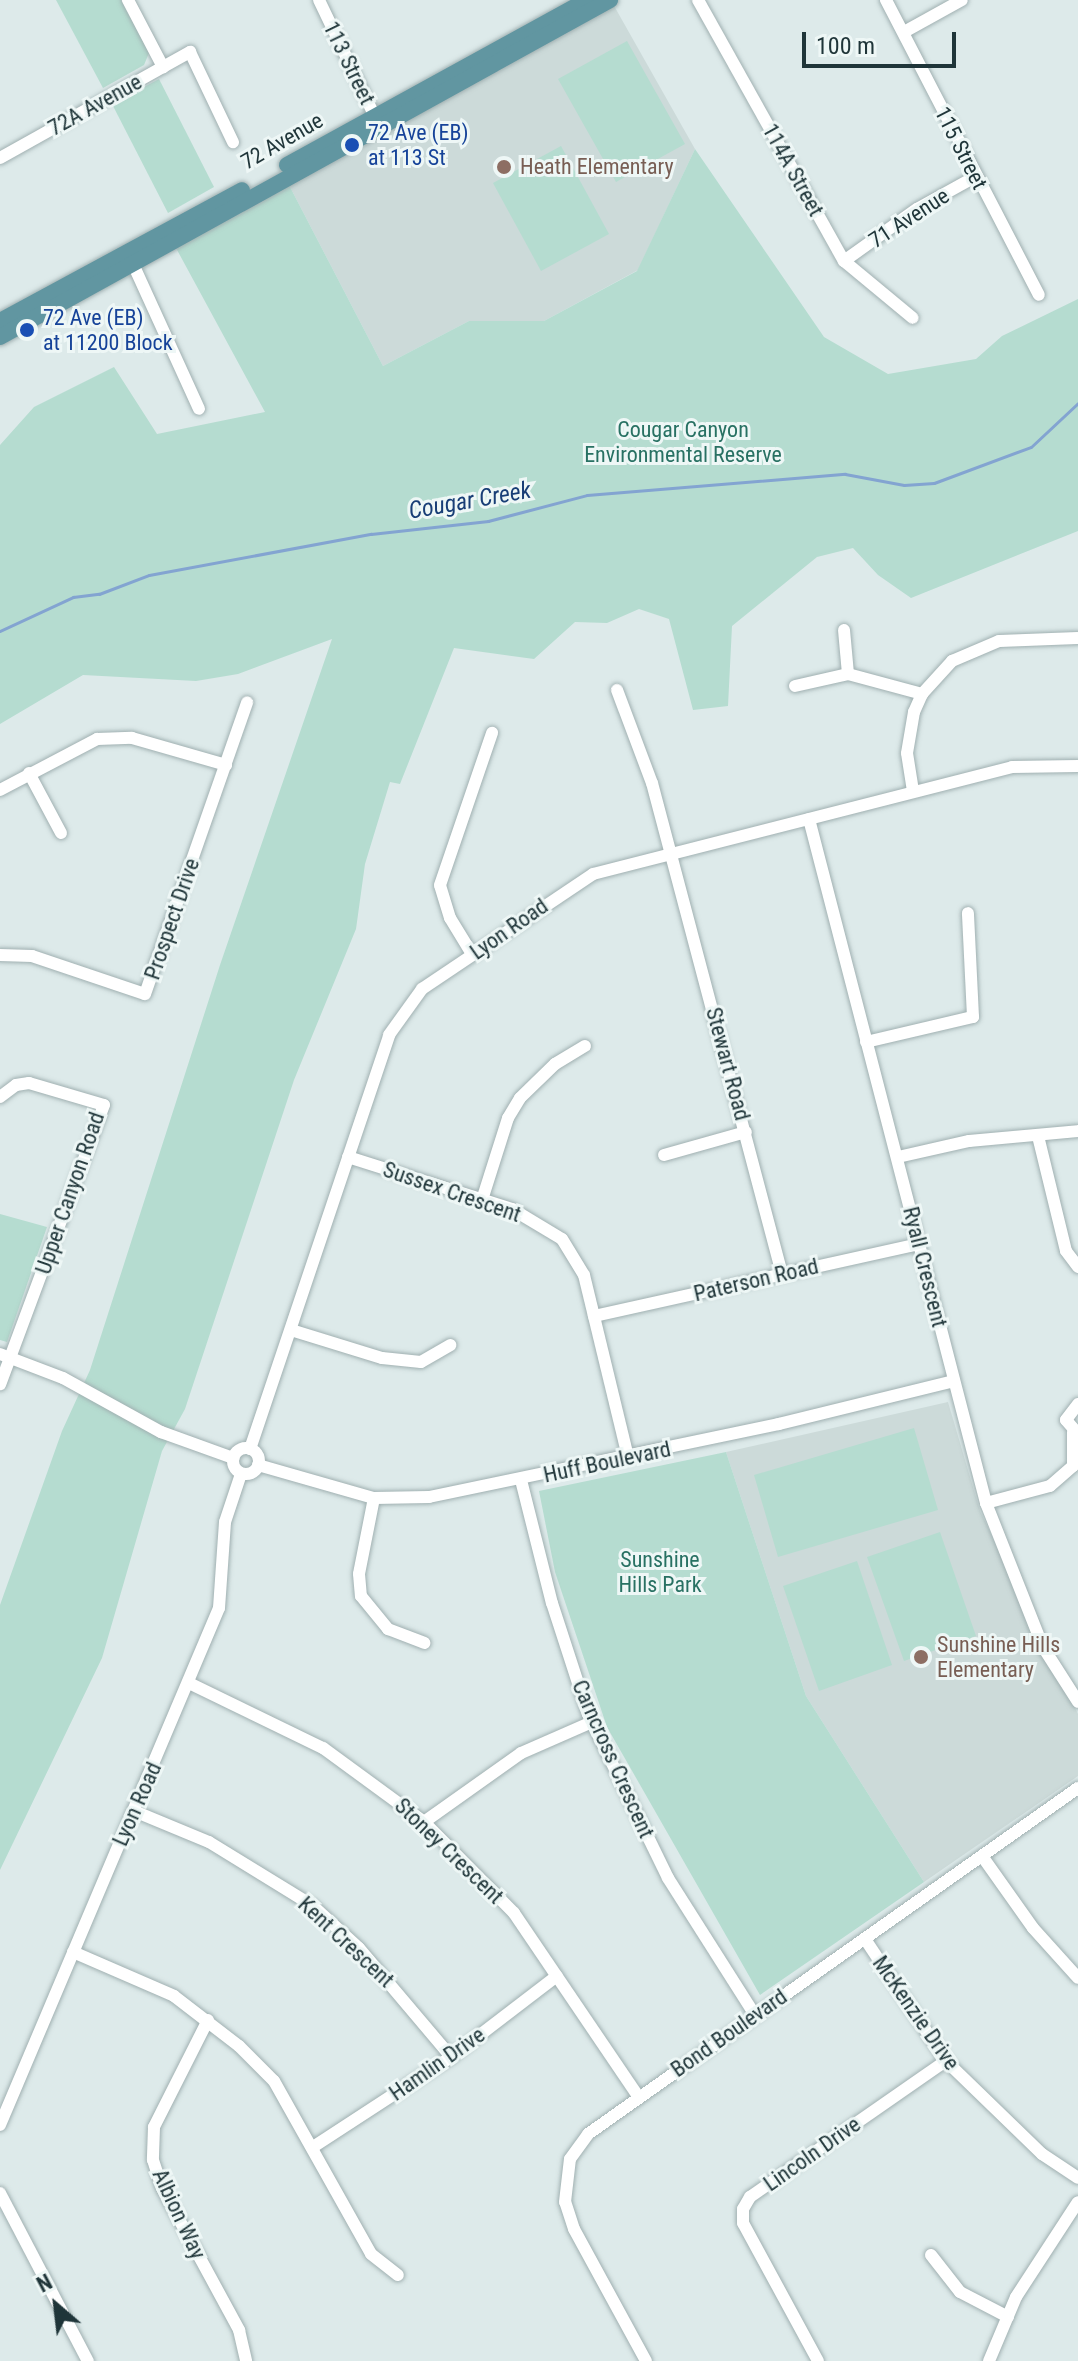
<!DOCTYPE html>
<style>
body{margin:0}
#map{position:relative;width:1078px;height:2361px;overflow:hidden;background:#ddeaea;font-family:"Roboto Condensed",sans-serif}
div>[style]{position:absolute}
.built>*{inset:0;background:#ccdad9}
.green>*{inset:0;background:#b5dcd0}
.stream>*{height:3px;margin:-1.5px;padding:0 1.5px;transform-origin:1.5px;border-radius:1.5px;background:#83a4d1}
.roads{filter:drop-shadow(0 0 2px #a0b0b1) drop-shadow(0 0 2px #a0b0b1)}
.minor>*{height:12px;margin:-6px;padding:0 6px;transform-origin:6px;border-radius:6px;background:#fff}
.minor>.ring{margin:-6px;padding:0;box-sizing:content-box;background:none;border:12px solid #fff;border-radius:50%}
.major>*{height:16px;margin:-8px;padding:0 8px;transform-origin:8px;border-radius:8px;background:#6196a1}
.dots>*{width:22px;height:22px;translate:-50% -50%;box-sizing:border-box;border:4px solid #eef7f6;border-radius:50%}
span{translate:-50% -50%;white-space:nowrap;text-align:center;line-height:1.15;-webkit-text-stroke:6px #eef7f6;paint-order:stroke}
.street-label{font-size:22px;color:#1f3539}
.transit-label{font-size:22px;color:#164399}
.left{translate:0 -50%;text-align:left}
.education-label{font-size:22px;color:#785e54}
.park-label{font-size:22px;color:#287163}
.water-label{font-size:24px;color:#183e76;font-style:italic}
.north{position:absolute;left:16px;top:2265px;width:80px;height:80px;-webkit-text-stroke:6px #eef7f6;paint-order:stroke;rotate:332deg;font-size:22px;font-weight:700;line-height:32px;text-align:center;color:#1f3539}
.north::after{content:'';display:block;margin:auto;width:28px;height:36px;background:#1f3539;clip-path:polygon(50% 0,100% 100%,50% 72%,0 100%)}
.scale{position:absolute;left:802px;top:32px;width:154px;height:36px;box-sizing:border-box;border:4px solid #1f3539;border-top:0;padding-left:10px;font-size:24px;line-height:28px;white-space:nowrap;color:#1f3539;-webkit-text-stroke:6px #eef7f6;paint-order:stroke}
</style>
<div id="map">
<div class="built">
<div style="clip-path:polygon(613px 4px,695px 149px,638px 270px,544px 321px,469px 321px,383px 366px,289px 185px)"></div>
<div style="clip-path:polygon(948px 1402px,980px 1511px,1078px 1714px,1078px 1776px,924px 1882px,806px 1696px,726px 1452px)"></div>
</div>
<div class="green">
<div style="clip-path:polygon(56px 0,121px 0,149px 53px,144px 65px,103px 88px)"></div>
<div style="clip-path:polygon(627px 41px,685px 144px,616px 182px,558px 79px)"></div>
<div style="clip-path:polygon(159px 79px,214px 187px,168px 213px,112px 104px)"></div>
<div style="clip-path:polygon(561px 146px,609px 234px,541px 271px,493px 183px)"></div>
<div style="clip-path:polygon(695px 149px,824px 337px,888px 374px,976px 359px,1002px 336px,1078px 299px,1078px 531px,911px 598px,878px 575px,853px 548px,817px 557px,732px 626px,728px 706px,693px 710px,669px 619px,639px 609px,607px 623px,575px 622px,534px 659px,454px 648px,400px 784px,390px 782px,365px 864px,356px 929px,294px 1080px,185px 1409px,162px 1451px,102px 1658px,0 1870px,0 1605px,62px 1431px,90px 1370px,220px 965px,332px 639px,238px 674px,196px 681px,83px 675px,0 724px,0 445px,34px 407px,114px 367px,157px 434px,265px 412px,176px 248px,289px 185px,383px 366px,469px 321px,544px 321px,637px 271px)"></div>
<div style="clip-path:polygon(0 1214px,47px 1227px,7px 1342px,0 1340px)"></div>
<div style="clip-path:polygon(914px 1428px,938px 1510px,778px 1557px,754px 1475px)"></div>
<div style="clip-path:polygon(726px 1452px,806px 1696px,924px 1882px,760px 1995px,607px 1727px,555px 1572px,539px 1491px)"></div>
<div style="clip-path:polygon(940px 1532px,976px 1636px,904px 1661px,867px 1557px)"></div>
<div style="clip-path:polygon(857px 1561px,892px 1665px,819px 1691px,783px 1586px)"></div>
</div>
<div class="stream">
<div style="left:0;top:631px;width:81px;rotate:-25deg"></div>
<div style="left:73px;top:597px;width:26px;rotate:-7deg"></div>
<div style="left:99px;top:594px;width:53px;rotate:-20.8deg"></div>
<div style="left:149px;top:575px;width:226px;rotate:-10.5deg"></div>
<div style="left:371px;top:534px;width:118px;rotate:-6.3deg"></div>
<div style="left:488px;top:521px;width:102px;rotate:-14.7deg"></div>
<div style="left:587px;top:495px;width:259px;rotate:-4.7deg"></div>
<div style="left:845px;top:474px;width:60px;rotate:10.6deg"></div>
<div style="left:904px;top:485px;width:30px;rotate:-4deg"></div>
<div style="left:934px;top:483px;width:103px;rotate:-20.4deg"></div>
<div style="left:1031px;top:447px;width:64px;rotate:-43.1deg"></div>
</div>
<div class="roads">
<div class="minor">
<div style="left:128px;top:0;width:76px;rotate:62.4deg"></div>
<div style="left:319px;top:0;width:136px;rotate:64.4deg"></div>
<div style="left:698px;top:0;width:299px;rotate:60.8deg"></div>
<div style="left:844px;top:261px;width:89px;rotate:39.6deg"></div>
<div style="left:886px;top:0;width:332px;rotate:62.6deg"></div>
<div style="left:904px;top:32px;width:66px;rotate:-28.9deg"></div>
<div style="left:0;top:158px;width:218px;rotate:-29.2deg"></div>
<div style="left:190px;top:52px;width:100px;rotate:64.5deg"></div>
<div style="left:844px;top:261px;width:90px;rotate:-35.5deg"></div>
<div style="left:917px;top:209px;width:66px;rotate:-28.9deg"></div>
<div style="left:133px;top:264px;width:159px;rotate:65.5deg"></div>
<div style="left:844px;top:630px;width:44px;rotate:84.8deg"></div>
<div style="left:795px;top:686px;width:54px;rotate:-12.8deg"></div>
<div style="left:848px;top:674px;width:77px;rotate:15.1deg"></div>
<div style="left:617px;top:690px;width:99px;rotate:69.4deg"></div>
<div style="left:652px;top:783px;width:508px;rotate:75.17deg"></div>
<div style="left:29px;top:773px;width:68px;rotate:61.9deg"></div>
<div style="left:0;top:790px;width:110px;rotate:-27.7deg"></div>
<div style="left:97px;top:739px;width:35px;rotate:-2deg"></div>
<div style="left:132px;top:738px;width:98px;rotate:16deg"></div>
<div style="left:913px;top:791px;width:38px;rotate:-99deg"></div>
<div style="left:907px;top:753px;width:42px;rotate:-80.3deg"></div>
<div style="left:914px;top:712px;width:20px;rotate:-66deg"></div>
<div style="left:922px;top:694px;width:45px;rotate:-47.7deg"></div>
<div style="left:952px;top:661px;width:51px;rotate:-23.1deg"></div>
<div style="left:999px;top:641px;width:79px;rotate:-2.2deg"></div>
<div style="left:809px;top:819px;width:707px;rotate:75.49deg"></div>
<div style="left:986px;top:1503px;width:155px;rotate:68.4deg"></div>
<div style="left:1043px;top:1647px;width:65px;rotate:57.5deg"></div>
<div style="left:472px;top:954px;width:42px;rotate:-121.4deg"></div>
<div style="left:450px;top:918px;width:34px;rotate:-107deg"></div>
<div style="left:440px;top:885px;width:161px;rotate:-71.1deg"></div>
<div style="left:0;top:955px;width:32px;rotate:2deg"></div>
<div style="left:32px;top:956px;width:119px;rotate:18.6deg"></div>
<div style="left:145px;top:994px;width:309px;rotate:-70.7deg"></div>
<div style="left:866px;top:1042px;width:110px;rotate:-13.2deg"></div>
<div style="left:973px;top:1017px;width:104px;rotate:-92.8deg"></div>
<div style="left:0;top:1097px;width:20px;rotate:-37deg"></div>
<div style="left:16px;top:1085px;width:13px;rotate:-9deg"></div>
<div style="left:29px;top:1083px;width:78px;rotate:16.3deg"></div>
<div style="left:104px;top:1105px;width:298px;rotate:110.4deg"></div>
<div style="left:1038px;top:1136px;width:118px;rotate:76.3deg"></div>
<div style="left:1066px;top:1251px;width:20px;rotate:53deg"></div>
<div style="left:664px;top:1155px;width:85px;rotate:-15.7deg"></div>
<div style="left:348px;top:1157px;width:172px;rotate:17.6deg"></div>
<div style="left:512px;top:1209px;width:58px;rotate:31deg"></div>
<div style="left:562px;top:1239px;width:42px;rotate:58.6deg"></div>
<div style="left:584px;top:1275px;width:187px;rotate:76.4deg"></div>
<div style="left:898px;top:1157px;width:73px;rotate:-12.7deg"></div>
<div style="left:969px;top:1141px;width:109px;rotate:-5.2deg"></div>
<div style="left:482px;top:1200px;width:86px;rotate:-72.4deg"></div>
<div style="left:508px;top:1118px;width:23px;rotate:-59deg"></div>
<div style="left:520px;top:1098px;width:49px;rotate:-44.2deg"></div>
<div style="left:555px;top:1064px;width:35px;rotate:-31deg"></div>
<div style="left:594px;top:1316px;width:332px;rotate:-12.5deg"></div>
<div style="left:291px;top:1330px;width:95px;rotate:17.1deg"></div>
<div style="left:382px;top:1358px;width:39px;rotate:6deg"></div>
<div style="left:421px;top:1362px;width:34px;rotate:-30deg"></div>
<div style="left:0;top:1354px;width:67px;rotate:20.9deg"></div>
<div style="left:63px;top:1378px;width:112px;rotate:28.9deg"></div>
<div style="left:161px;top:1432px;width:77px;rotate:19.9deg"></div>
<div style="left:1078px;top:1404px;width:20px;rotate:127deg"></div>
<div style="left:1066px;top:1420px;width:18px;rotate:49deg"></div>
<div class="ring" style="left:233px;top:1448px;width:14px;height:14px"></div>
<div style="left:250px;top:1449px;width:437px;rotate:-71.4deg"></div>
<div style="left:389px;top:1035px;width:57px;rotate:-54.3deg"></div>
<div style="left:422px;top:989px;width:206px;rotate:-33.9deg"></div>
<div style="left:593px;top:874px;width:432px;rotate:-14.3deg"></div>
<div style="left:1012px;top:767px;width:66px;rotate:-0.9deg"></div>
<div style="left:258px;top:1465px;width:121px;rotate:15.9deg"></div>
<div style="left:374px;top:1498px;width:55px;rotate:-1deg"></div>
<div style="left:429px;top:1497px;width:358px;rotate:-11.8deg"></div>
<div style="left:779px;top:1424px;width:180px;rotate:-13.8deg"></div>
<div style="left:521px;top:1480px;width:127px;rotate:75.9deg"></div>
<div style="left:552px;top:1603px;width:117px;rotate:72deg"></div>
<div style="left:588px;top:1714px;width:182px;rotate:64deg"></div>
<div style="left:668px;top:1878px;width:162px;rotate:57.6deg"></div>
<div style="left:374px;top:1498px;width:77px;rotate:101.2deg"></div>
<div style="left:359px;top:1574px;width:22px;rotate:85deg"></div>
<div style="left:361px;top:1596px;width:43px;rotate:50.7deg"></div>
<div style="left:388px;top:1629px;width:39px;rotate:21deg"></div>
<div style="left:986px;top:1503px;width:66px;rotate:-14.9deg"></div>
<div style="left:1050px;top:1486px;width:30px;rotate:-41deg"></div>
<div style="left:1073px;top:1466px;width:34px;rotate:-90deg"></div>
<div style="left:191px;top:1684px;width:147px;rotate:25.9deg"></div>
<div style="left:323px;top:1748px;width:125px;rotate:36.2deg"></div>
<div style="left:424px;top:1822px;width:128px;rotate:45.3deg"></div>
<div style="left:514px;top:1913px;width:221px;rotate:55.9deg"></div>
<div style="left:134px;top:1811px;width:81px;rotate:22.5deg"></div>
<div style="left:209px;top:1842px;width:122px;rotate:31.6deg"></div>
<div style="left:313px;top:1906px;width:62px;rotate:42.4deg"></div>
<div style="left:359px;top:1948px;width:143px;rotate:49.8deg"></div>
<div style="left:424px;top:1822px;width:119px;rotate:-35.4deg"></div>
<div style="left:521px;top:1753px;width:77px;rotate:-23.6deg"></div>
<div style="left:982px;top:1856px;width:88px;rotate:54.7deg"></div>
<div style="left:1033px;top:1928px;width:67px;rotate:48deg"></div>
<div style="left:865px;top:1939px;width:146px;rotate:56.4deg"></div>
<div style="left:946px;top:2061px;width:134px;rotate:44.1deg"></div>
<div style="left:1042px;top:2154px;width:43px;rotate:33.7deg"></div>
<div style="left:73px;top:1952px;width:110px;rotate:23.5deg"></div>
<div style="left:174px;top:1996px;width:82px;rotate:37.6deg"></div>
<div style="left:239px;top:2046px;width:49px;rotate:45deg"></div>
<div style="left:274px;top:2081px;width:198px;rotate:60.7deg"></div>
<div style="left:371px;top:2254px;width:34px;rotate:38deg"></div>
<div style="left:208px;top:2020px;width:120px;rotate:116.8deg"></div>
<div style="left:154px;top:2127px;width:33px;rotate:92deg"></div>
<div style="left:153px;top:2160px;width:29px;rotate:72deg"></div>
<div style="left:162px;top:2188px;width:162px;rotate:61.5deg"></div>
<div style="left:239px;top:2330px;width:32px;rotate:77deg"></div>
<div style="left:0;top:2125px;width:561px;rotate:-67.04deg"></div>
<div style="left:219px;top:1608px;width:86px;rotate:-86deg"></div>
<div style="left:225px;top:1522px;width:51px;rotate:-71.6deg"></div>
<div style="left:313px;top:2147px;width:165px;rotate:-33.1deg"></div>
<div style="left:451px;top:2057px;width:133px;rotate:-37.4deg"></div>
<div style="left:0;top:2193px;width:190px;rotate:62.4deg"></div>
<div style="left:931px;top:2255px;width:47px;rotate:51.9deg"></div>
<div style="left:960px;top:2292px;width:54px;rotate:27.5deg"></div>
<div style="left:646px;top:2361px;width:150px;rotate:-118.6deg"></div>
<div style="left:574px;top:2229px;width:28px;rotate:-108deg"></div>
<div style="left:565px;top:2202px;width:43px;rotate:-83.4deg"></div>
<div style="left:570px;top:2159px;width:31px;rotate:-54deg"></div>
<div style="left:588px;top:2134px;width:600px;rotate:-35.23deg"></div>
<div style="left:818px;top:2361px;width:157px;rotate:-118.5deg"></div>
<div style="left:743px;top:2223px;width:14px;rotate:-90deg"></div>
<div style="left:743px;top:2209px;width:14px;rotate:-60deg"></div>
<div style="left:750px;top:2197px;width:239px;rotate:-34.8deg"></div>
<div style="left:989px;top:2361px;width:69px;rotate:-67.1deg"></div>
<div style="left:1016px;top:2297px;width:113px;rotate:-56.9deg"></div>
</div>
<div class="major">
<div style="left:287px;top:165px;width:342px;rotate:-28.8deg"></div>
<div style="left:0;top:321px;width:275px;rotate:-28.4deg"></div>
<div style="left:0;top:337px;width:697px;rotate:-28.92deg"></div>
</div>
</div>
<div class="dots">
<div style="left:352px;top:145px;background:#1a4fb4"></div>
<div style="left:504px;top:167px;background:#8d6e63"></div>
<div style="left:27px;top:330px;background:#1a4fb4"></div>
<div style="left:921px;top:1657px;background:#8d6e63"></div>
</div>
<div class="street-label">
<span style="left:349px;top:63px;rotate:64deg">113 Street</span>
<span style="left:95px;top:105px;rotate:-29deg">72A Avenue</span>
<span style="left:282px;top:141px;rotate:-30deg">72 Avenue</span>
<span style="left:961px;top:148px;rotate:63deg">115 Street</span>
<span style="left:793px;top:170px;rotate:61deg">114A Street</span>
<span style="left:909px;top:218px;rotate:-33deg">71 Avenue</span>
<span style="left:172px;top:919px;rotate:-71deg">Prospect Drive</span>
<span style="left:509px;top:929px;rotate:-35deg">Lyon Road</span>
<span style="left:728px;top:1064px;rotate:75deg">Stewart Road</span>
<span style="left:452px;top:1192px;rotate:19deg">Sussex Crescent</span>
<span style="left:70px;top:1193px;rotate:-71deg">Upper Canyon Road</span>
<span style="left:925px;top:1267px;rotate:76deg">Ryall Crescent</span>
<span style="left:756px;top:1280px;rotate:-13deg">Paterson Road</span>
<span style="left:607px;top:1462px;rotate:-12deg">Huff Boulevard</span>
<span style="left:613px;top:1759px;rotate:66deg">Carncross Crescent</span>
<span style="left:137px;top:1804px;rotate:-66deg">Lyon Road</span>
<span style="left:449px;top:1851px;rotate:44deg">Stoney Crescent</span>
<span style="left:346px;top:1942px;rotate:43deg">Kent Crescent</span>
<span style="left:916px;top:2013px;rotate:55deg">McKenzie Drive</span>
<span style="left:729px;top:2033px;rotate:-35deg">Bond Boulevard</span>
<span style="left:437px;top:2064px;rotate:-35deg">Hamlin Drive</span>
<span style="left:812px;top:2154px;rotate:-35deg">Lincoln Drive</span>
<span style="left:179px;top:2214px;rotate:65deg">Albion Way</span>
</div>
<div class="transit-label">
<span class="left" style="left:368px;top:145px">72 Ave (EB)<br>at 113 St</span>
<span class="left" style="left:43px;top:330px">72 Ave (EB)<br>at 11200 Block</span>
</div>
<div class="education-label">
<span class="left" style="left:520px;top:167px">Heath Elementary</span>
<span class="left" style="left:937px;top:1657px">Sunshine Hills<br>Elementary</span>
</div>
<div class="park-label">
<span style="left:683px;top:442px">Cougar Canyon<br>Environmental Reserve</span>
<span style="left:660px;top:1572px">Sunshine<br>Hills Park</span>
</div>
<div class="water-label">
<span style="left:470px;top:501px;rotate:-10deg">Cougar Creek</span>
</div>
<div class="north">N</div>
<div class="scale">100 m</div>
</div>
